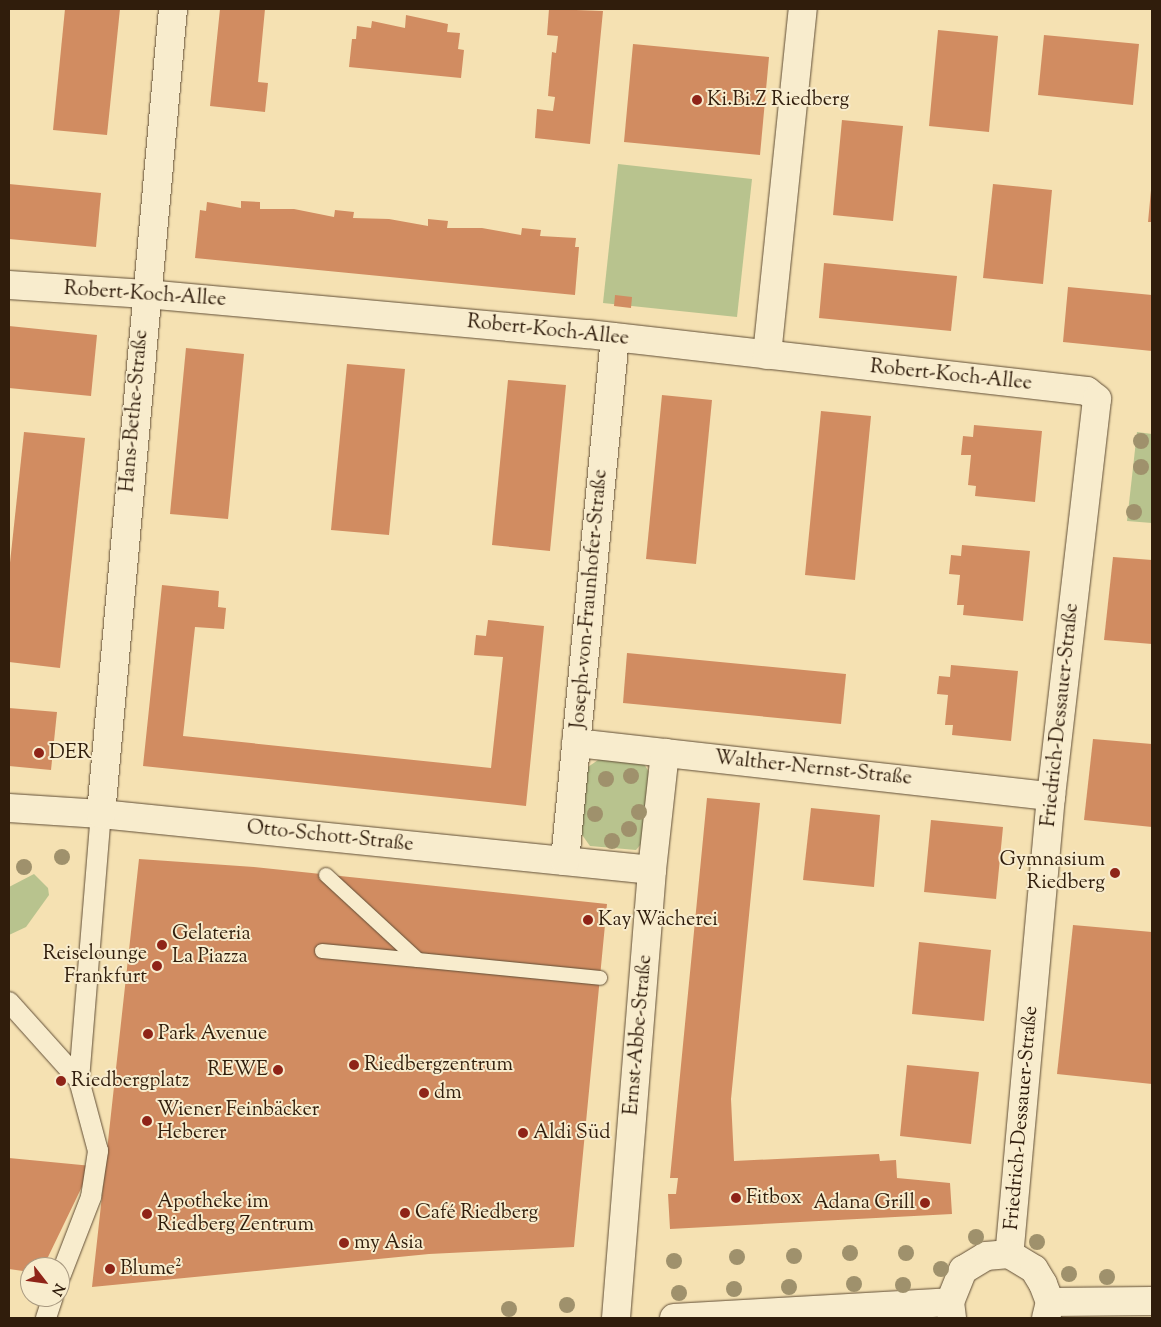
<!DOCTYPE html>
<meta charset="utf-8">
<style>
body{margin:0}
#map{position:relative;width:1161px;height:1327px;overflow:hidden;background:#f5e1b2;font-family:"Sorts Mill Goudy",serif}
div>[style]{position:absolute}
.green>*{inset:0;background:#b8c38e}
.building>*{inset:0;background:#d18c61}
.roads{filter:drop-shadow(0 0 1px #614e36) drop-shadow(0 0 1px #614e36)}
.service>*{height:14px;margin:-7px;padding:0 7px;transform-origin:7px;border-radius:7px;background:#f8eccd}
.pedestrian>*{height:20px;margin:-10px;padding:0 10px;transform-origin:10px;border-radius:10px;background:#f8eccd}
.minor>*{height:28px;margin:-14px;padding:0 14px;transform-origin:14px;border-radius:14px;background:#f8eccd}
.tertiary>*{height:28px;margin:-14px;padding:0 14px;transform-origin:14px;border-radius:14px;background:#f8eccd}
.trees>*{width:16px;height:16px;margin:-8px;border-radius:50%;background:#9f916c}
.dots>*{width:14px;height:14px;translate:-50% -50%;box-sizing:border-box;border:2px solid #f8eccd;border-radius:50%}
span{translate:-50% -50%;white-space:nowrap;text-align:center;line-height:1.15;-webkit-text-stroke:4px #f8eccd;paint-order:stroke}
.poi-label{font-size:20px;color:#301d0c}
.left{translate:0 -50%;text-align:left}
.right{translate:-100% -50%;text-align:right}
.street-label{font-size:20px;color:#301d0c}
.frame{position:absolute;inset:0;border:10px solid #301d0c;pointer-events:none}
.north{position:absolute;left:20px;top:1257px;width:50px;height:50px;box-sizing:border-box;background:#f8eccd;border:1px solid #a89980;border-radius:50%;rotate:120deg;font-size:14px;font-weight:700;line-height:20px;text-align:center;color:#301d0c}
.north::after{content:'';display:block;margin:auto;width:18px;height:22px;background:#8f2418;clip-path:polygon(50% 0,100% 100%,50% 72%,0 100%)}
</style>
<div id="map">
<div class="green">
<div style="clip-path:polygon(618px 164px,752px 179px,737px 317px,603px 303px)"></div>
<div style="clip-path:polygon(1137px 432px,1152px 434px,1152px 523px,1127px 521px)"></div>
<div style="clip-path:polygon(601px 758px,644px 764px,651px 775px,646px 838px,636px 850px,590px 846px,580px 832px,585px 769px)"></div>
<div style="clip-path:polygon(34px 874px,48px 888px,49px 895px,26px 927px,9px 935px,9px 887px)"></div>
</div>
<div class="building">
<div style="clip-path:polygon(65px 9px,120px 9px,107px 135px,53px 130px)"></div>
<div style="clip-path:polygon(220px 9px,265px 9px,258px 82px,268px 83px,265px 112px,210px 106px)"></div>
<div style="clip-path:polygon(549px 9px,603px 11px,590px 144px,535px 138px,537px 109px,553px 111px,555px 97px,548px 96px,552px 52px,556px 53px,558px 36px,547px 35px)"></div>
<div style="clip-path:polygon(406px 15px,448px 24px,447px 32px,460px 33px,458px 49px,464px 50px,461px 78px,349px 67px,352px 39px,356px 39px,357px 26px,371px 28px,372px 21px,405px 28px)"></div>
<div style="clip-path:polygon(938px 30px,998px 36px,989px 132px,929px 126px)"></div>
<div style="clip-path:polygon(1044px 35px,1139px 44px,1133px 105px,1038px 95px)"></div>
<div style="clip-path:polygon(633px 44px,769px 57px,760px 155px,624px 142px)"></div>
<div style="clip-path:polygon(842px 120px,903px 126px,893px 221px,833px 215px)"></div>
<div style="clip-path:polygon(9px 184px,101px 193px,96px 247px,9px 239px)"></div>
<div style="clip-path:polygon(993px 184px,1052px 190px,1043px 284px,983px 278px)"></div>
<div style="clip-path:polygon(1151px 190px,1152px 190px,1152px 222px,1148px 222px)"></div>
<div style="clip-path:polygon(241px 201px,260px 202px,260px 209px,294px 209px,334px 217px,335px 210px,354px 212px,353px 218px,389px 219px,428px 226px,428px 219px,448px 221px,447px 228px,482px 228px,521px 235px,522px 228px,541px 230px,540px 236px,576px 238px,575px 247px,579px 247px,575px 295px,195px 258px,200px 210px,206px 211px,207px 202px,241px 208px)"></div>
<div style="clip-path:polygon(824px 263px,957px 276px,951px 331px,819px 318px)"></div>
<div style="clip-path:polygon(1068px 287px,1152px 295px,1152px 351px,1063px 342px)"></div>
<div style="clip-path:polygon(615px 295px,632px 297px,631px 308px,614px 306px)"></div>
<div style="clip-path:polygon(9px 326px,97px 335px,91px 396px,9px 388px)"></div>
<div style="clip-path:polygon(186px 348px,244px 354px,228px 519px,170px 514px)"></div>
<div style="clip-path:polygon(347px 364px,405px 369px,389px 535px,331px 530px)"></div>
<div style="clip-path:polygon(508px 380px,566px 385px,550px 551px,492px 545px)"></div>
<div style="clip-path:polygon(662px 395px,712px 400px,696px 564px,646px 559px)"></div>
<div style="clip-path:polygon(821px 411px,871px 416px,855px 580px,805px 575px)"></div>
<div style="clip-path:polygon(974px 425px,1042px 431px,1035px 502px,975px 496px,976px 486px,968px 485px,971px 455px,961px 455px,963px 436px,973px 437px)"></div>
<div style="clip-path:polygon(24px 432px,85px 438px,60px 668px,9px 662px,9px 572px)"></div>
<div style="clip-path:polygon(962px 545px,1030px 551px,1023px 621px,963px 615px,964px 605px,957px 605px,960px 575px,949px 574px,951px 555px,961px 556px)"></div>
<div style="clip-path:polygon(1113px 557px,1152px 560px,1152px 644px,1104px 640px)"></div>
<div style="clip-path:polygon(162px 585px,219px 591px,218px 607px,226px 608px,224px 629px,195px 627px,183px 736px,491px 768px,503px 657px,474px 655px,476px 635px,486px 636px,488px 620px,544px 626px,526px 806px,143px 766px)"></div>
<div style="clip-path:polygon(627px 653px,846px 674px,841px 724px,623px 703px)"></div>
<div style="clip-path:polygon(951px 665px,1018px 671px,1011px 741px,952px 735px,953px 725px,945px 725px,948px 695px,937px 694px,939px 676px,950px 677px)"></div>
<div style="clip-path:polygon(9px 708px,57px 712px,51px 770px,9px 766px)"></div>
<div style="clip-path:polygon(1093px 739px,1152px 744px,1152px 827px,1084px 820px)"></div>
<div style="clip-path:polygon(707px 798px,760px 803px,731px 1099px,734px 1161px,879px 1154px,880px 1161px,896px 1160px,897px 1178px,950px 1183px,952px 1214px,670px 1229px,668px 1194px,676px 1194px,678px 1178px,670px 1178px)"></div>
<div style="clip-path:polygon(811px 808px,880px 815px,874px 887px,803px 880px)"></div>
<div style="clip-path:polygon(931px 820px,1003px 827px,996px 899px,924px 892px)"></div>
<div style="clip-path:polygon(139px 859px,254px 867px,607px 904px,574px 1247px,429px 1254px,92px 1287px)"></div>
<div style="clip-path:polygon(1073px 925px,1152px 932px,1152px 1084px,1057px 1074px)"></div>
<div style="clip-path:polygon(919px 942px,991px 950px,984px 1021px,912px 1014px)"></div>
<div style="clip-path:polygon(907px 1065px,979px 1072px,971px 1144px,900px 1136px)"></div>
<div style="clip-path:polygon(9px 1158px,92px 1166px,48px 1257px,38px 1267px,30px 1267px,30px 1272px,9px 1269px)"></div>
</div>
<div class="roads">
<div class="service">
<div style="left:326px;top:875px;width:125px;rotate:42.7deg"></div>
<div style="left:418px;top:960px;width:183px;rotate:5.6deg"></div>
<div style="left:322px;top:951px;width:96px;rotate:5.4deg"></div>
</div>
<div class="pedestrian">
<div style="left:9px;top:1002px;width:105px;rotate:48.1deg"></div>
<div style="left:60px;top:1277px;width:86px;rotate:-68.8deg"></div>
<div style="left:91px;top:1197px;width:47px;rotate:-81.3deg"></div>
<div style="left:98px;top:1151px;width:73px;rotate:-105deg"></div>
<div style="left:79px;top:1080px;width:267px;rotate:-85.3deg"></div>
<div style="left:46px;top:1318px;width:22px;rotate:-72deg"></div>
</div>
<div class="minor">
<div style="left:9px;top:285px;width:137px;rotate:3.8deg"></div>
<div style="left:146px;top:294px;width:444px;rotate:5.2deg"></div>
<div style="left:588px;top:334px;width:502px;rotate:6.52deg"></div>
<div style="left:1087px;top:391px;width:13px;rotate:39deg"></div>
<div style="left:1097px;top:399px;width:400px;rotate:96.6deg"></div>
<div style="left:1051px;top:796px;width:460px;rotate:95.2deg"></div>
<div style="left:767px;top:355px;width:348px;rotate:-84.1deg"></div>
<div style="left:576px;top:743px;width:478px;rotate:6.4deg"></div>
<div style="left:9px;top:808px;width:92px;rotate:3.7deg"></div>
<div style="left:101px;top:814px;width:554px;rotate:5.8deg"></div>
<div style="left:101px;top:814px;width:808px;rotate:-84.89deg"></div>
<div style="left:565px;top:861px;width:526px;rotate:-84.55deg"></div>
<div style="left:616px;top:1318px;width:449px;rotate:-85.4deg"></div>
<div style="left:652px;top:870px;width:118px;rotate:-83.7deg"></div>
</div>
<div class="tertiary">
<div style="left:1050px;top:1302px;width:102px;rotate:-0.6deg"></div>
<div style="left:674px;top:1318px;width:276px;rotate:-3.3deg"></div>
<div style="left:952px;top:1318px;width:16px;rotate:-97deg"></div>
<div style="left:950px;top:1302px;width:35px;rotate:-68deg"></div>
<div style="left:963px;top:1270px;width:27px;rotate:-31deg"></div>
<div style="left:986px;top:1256px;width:23px;rotate:-5deg"></div>
<div style="left:1009px;top:1254px;width:29px;rotate:31deg"></div>
<div style="left:1034px;top:1269px;width:17px;rotate:59deg"></div>
<div style="left:1043px;top:1284px;width:19px;rotate:69deg"></div>
<div style="left:1050px;top:1302px;width:16px;rotate:104deg"></div>
</div>
</div>
<div class="trees">
<div style="left:1141px;top:441px"></div>
<div style="left:1141px;top:467px"></div>
<div style="left:1134px;top:512px"></div>
<div style="left:631px;top:776px"></div>
<div style="left:606px;top:779px"></div>
<div style="left:639px;top:812px"></div>
<div style="left:595px;top:814px"></div>
<div style="left:629px;top:829px"></div>
<div style="left:612px;top:841px"></div>
<div style="left:62px;top:857px"></div>
<div style="left:24px;top:867px"></div>
<div style="left:976px;top:1237px"></div>
<div style="left:1037px;top:1242px"></div>
<div style="left:850px;top:1253px"></div>
<div style="left:906px;top:1253px"></div>
<div style="left:794px;top:1256px"></div>
<div style="left:737px;top:1257px"></div>
<div style="left:674px;top:1261px"></div>
<div style="left:941px;top:1269px"></div>
<div style="left:1069px;top:1274px"></div>
<div style="left:1107px;top:1277px"></div>
<div style="left:854px;top:1284px"></div>
<div style="left:903px;top:1285px"></div>
<div style="left:789px;top:1287px"></div>
<div style="left:734px;top:1289px"></div>
<div style="left:679px;top:1293px"></div>
<div style="left:567px;top:1305px"></div>
<div style="left:509px;top:1309px"></div>
</div>
<div class="dots">
<div style="left:697px;top:100px;background:#8f2418"></div>
<div style="left:39px;top:753px;background:#8f2418"></div>
<div style="left:1115px;top:873px;background:#8f2418"></div>
<div style="left:588px;top:920px;background:#8f2418"></div>
<div style="left:162px;top:945px;background:#8f2418"></div>
<div style="left:157px;top:966px;background:#8f2418"></div>
<div style="left:148px;top:1034px;background:#8f2418"></div>
<div style="left:354px;top:1065px;background:#8f2418"></div>
<div style="left:278px;top:1070px;background:#8f2418"></div>
<div style="left:61px;top:1081px;background:#8f2418"></div>
<div style="left:424px;top:1093px;background:#8f2418"></div>
<div style="left:147px;top:1121px;background:#8f2418"></div>
<div style="left:523px;top:1133px;background:#8f2418"></div>
<div style="left:736px;top:1198px;background:#8f2418"></div>
<div style="left:925px;top:1203px;background:#8f2418"></div>
<div style="left:405px;top:1213px;background:#8f2418"></div>
<div style="left:147px;top:1214px;background:#8f2418"></div>
<div style="left:344px;top:1243px;background:#8f2418"></div>
<div style="left:110px;top:1269px;background:#8f2418"></div>
</div>
<div class="poi-label">
<span class="left" style="left:707px;top:100px">Ki.Bi.Z Riedberg</span>
<span class="left" style="left:49px;top:753px">DER</span>
<span class="right" style="left:1105px;top:872px">Gymnasium<br>Riedberg</span>
<span class="left" style="left:598px;top:920px">Kay Wächerei</span>
<span class="left" style="left:172px;top:946px">Gelateria<br>La Piazza</span>
<span class="right" style="left:147px;top:966px">Reiselounge<br>Frankfurt</span>
<span class="left" style="left:158px;top:1034px">Park Avenue</span>
<span class="left" style="left:364px;top:1065px">Riedbergzentrum</span>
<span class="right" style="left:268px;top:1070px">REWE</span>
<span class="left" style="left:71px;top:1081px">Riedbergplatz</span>
<span class="left" style="left:434px;top:1093px">dm</span>
<span class="left" style="left:157px;top:1122px">Wiener Feinbäcker<br>Heberer</span>
<span class="left" style="left:533px;top:1133px">Aldi Süd</span>
<span class="left" style="left:746px;top:1198px">Fitbox</span>
<span class="left" style="left:157px;top:1214px">Apotheke im<br>Riedberg Zentrum</span>
<span class="right" style="left:915px;top:1203px">Adana Grill</span>
<span class="left" style="left:415px;top:1213px">Café Riedberg</span>
<span class="left" style="left:354px;top:1243px">my Asia</span>
<span class="left" style="left:120px;top:1269px">Blume²</span>
</div>
<div class="street-label">
<span style="left:145px;top:295px;rotate:4deg">Robert-Koch-Allee</span>
<span style="left:548px;top:331px;rotate:6deg">Robert-Koch-Allee</span>
<span style="left:951px;top:376px;rotate:6deg">Robert-Koch-Allee</span>
<span style="left:135px;top:411px;rotate:-85deg">Hans-Bethe-Straße</span>
<span style="left:590px;top:599px;rotate:-85deg">Joseph-von-Fraunhofer-Straße</span>
<span style="left:1061px;top:715px;rotate:-84deg">Friedrich-Dessauer-Straße</span>
<span style="left:813px;top:769px;rotate:6deg">Walther-Nernst-Straße</span>
<span style="left:330px;top:837px;rotate:6deg">Otto-Schott-Straße</span>
<span style="left:639px;top:1035px;rotate:-85deg">Ernst-Abbe-Straße</span>
<span style="left:1022px;top:1118px;rotate:-85deg">Friedrich-Dessauer-Straße</span>
</div>
<div class="frame"></div>
<div class="north">N</div>
</div>
